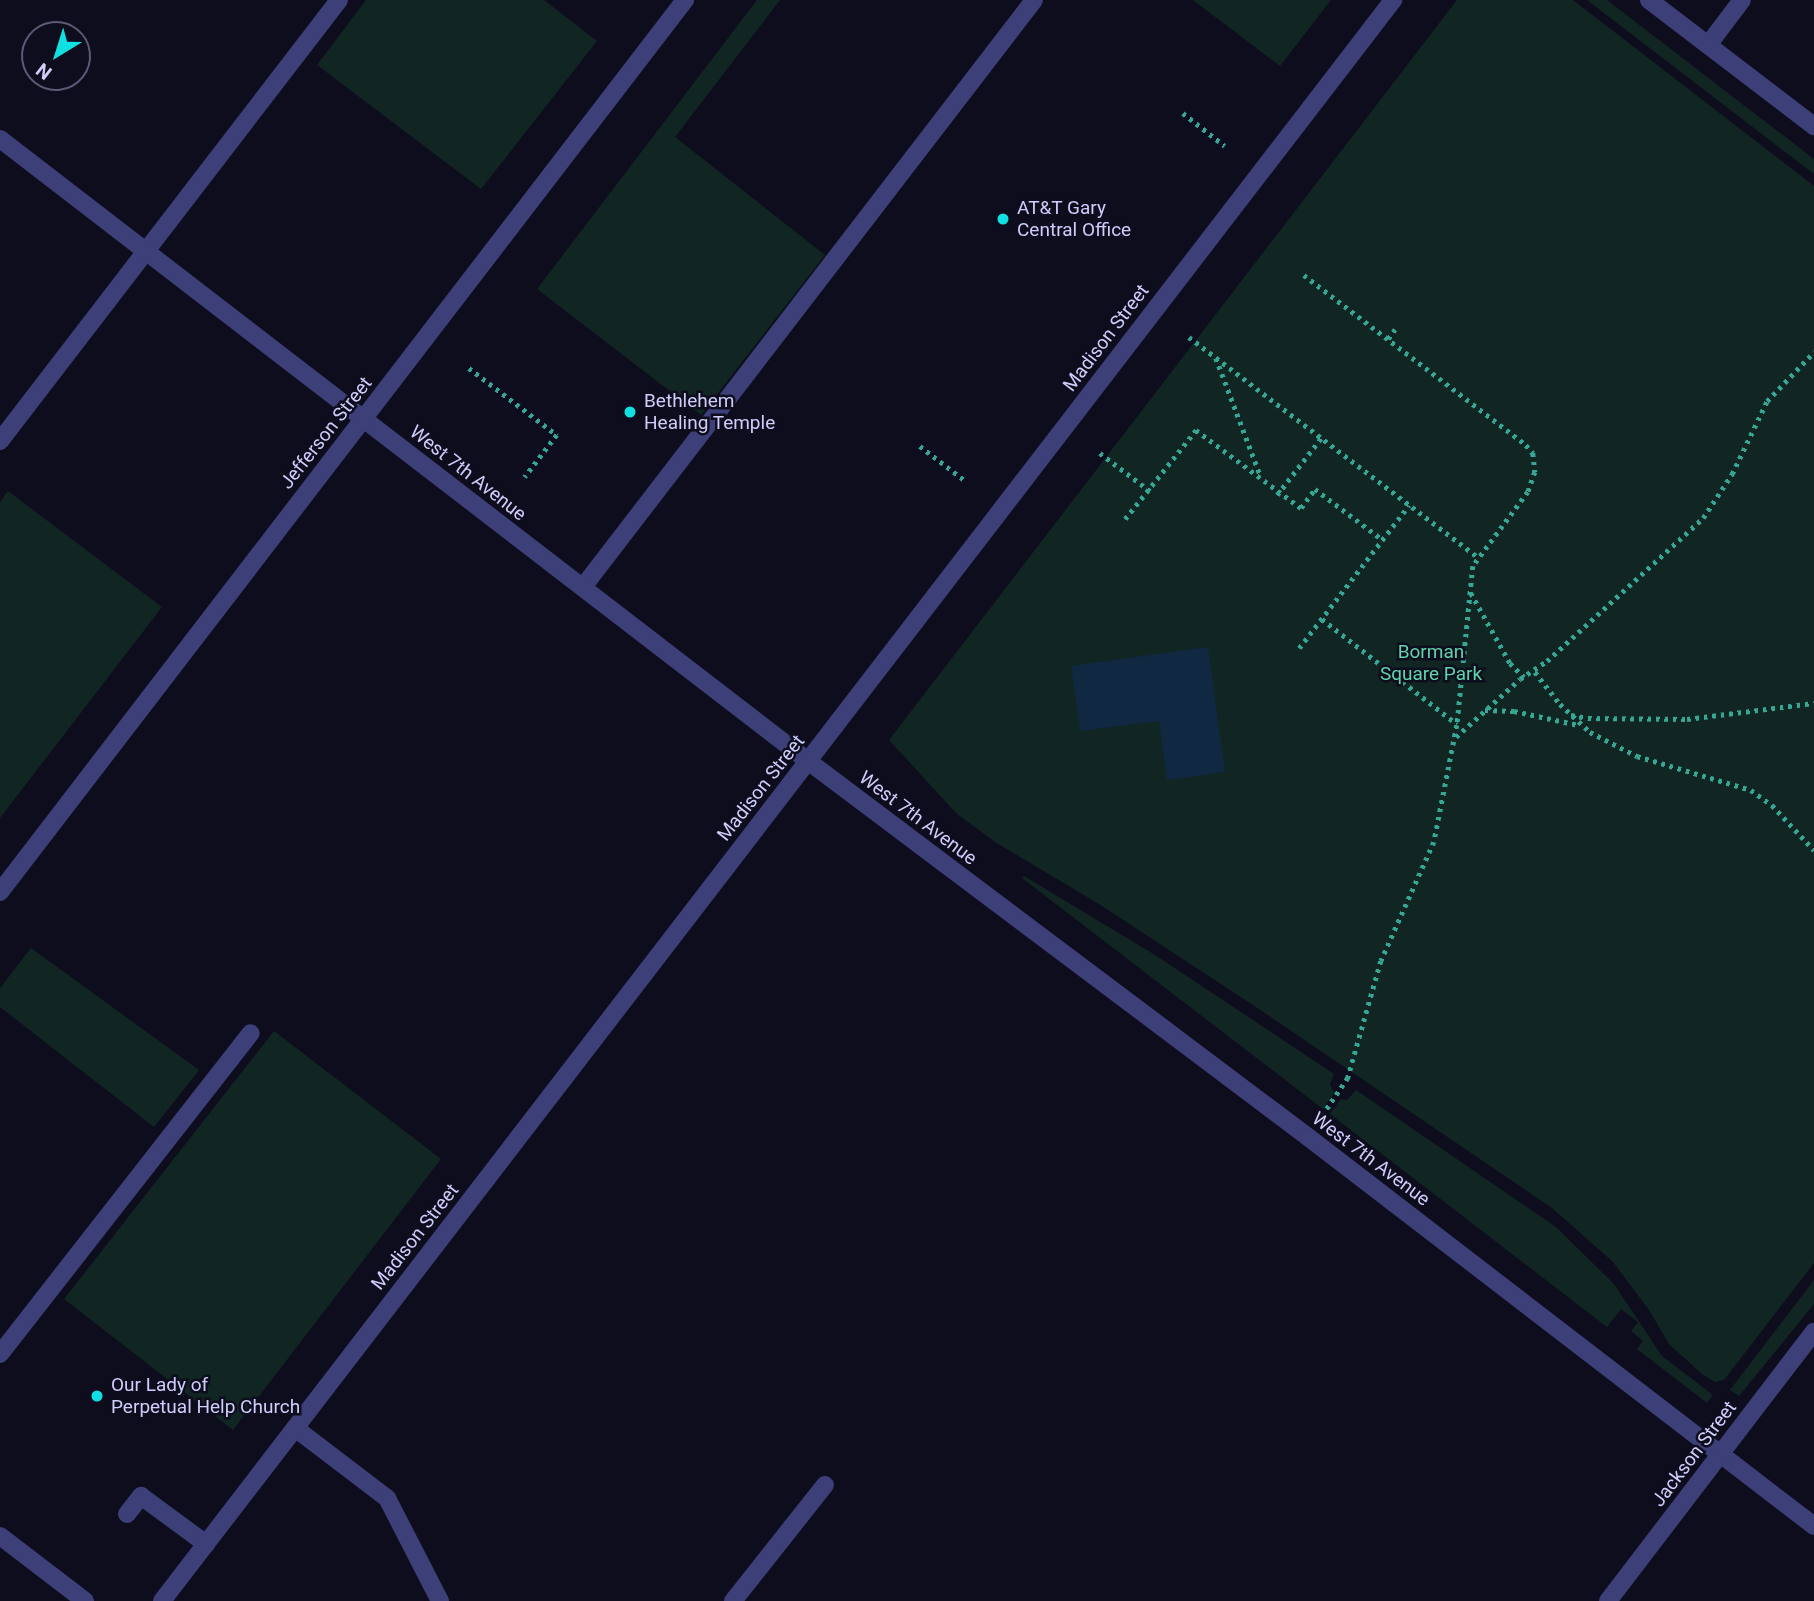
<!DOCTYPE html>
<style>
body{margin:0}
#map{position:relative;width:1814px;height:1601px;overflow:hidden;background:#0e0d1d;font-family:Roboto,sans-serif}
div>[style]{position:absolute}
.green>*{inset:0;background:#112623}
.water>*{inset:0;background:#112842}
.path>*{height:4.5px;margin-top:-2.25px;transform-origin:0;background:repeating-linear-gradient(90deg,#36a695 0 3.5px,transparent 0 8.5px)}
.service>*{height:18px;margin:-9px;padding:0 9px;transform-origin:9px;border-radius:9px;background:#3c3f78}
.minor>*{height:18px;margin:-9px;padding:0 9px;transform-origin:9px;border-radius:9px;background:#3c3f78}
.tertiary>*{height:18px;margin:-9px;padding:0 9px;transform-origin:9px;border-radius:9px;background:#3c3f78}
.dots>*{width:19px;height:19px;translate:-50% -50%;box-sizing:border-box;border:4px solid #0e0d1d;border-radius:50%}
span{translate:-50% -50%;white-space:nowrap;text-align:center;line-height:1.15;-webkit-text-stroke:5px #0e0d1d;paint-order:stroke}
.poi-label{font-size:19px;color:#cecdfb}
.left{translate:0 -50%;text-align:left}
.street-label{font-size:19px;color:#cecdfb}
.park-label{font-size:19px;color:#5fd4ad}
.north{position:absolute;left:21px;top:21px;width:70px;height:70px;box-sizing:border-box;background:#0e0d1d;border:2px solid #5b5a76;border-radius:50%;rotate:218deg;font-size:19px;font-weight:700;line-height:28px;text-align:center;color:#cecdfb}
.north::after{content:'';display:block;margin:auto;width:24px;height:32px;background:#11e0e2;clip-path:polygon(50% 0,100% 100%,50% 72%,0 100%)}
</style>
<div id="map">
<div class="green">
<div style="clip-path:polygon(366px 0,544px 0,597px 41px,481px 189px,317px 65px)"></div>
<div style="clip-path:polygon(757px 0,780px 0,675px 137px,825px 255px,701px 415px,537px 289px)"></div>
<div style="clip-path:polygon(1193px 0,1331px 0,1280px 66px)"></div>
<div style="clip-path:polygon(1457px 0,1573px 0,1814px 186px,1814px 1263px,1724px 1380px,1715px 1382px,1702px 1374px,1669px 1344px,1649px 1310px,1613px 1262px,1552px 1208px,1262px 1011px,1099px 904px,995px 842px,956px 813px,889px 740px)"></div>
<div style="clip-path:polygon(1587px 0,1607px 0,1814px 159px,1814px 174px)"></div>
<div style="clip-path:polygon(8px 491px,162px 607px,0 818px,0 502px)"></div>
<div style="clip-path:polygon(1024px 876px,1155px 955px,1334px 1074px,1330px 1084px,1334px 1093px,1323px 1109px,1022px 878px)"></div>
<div style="clip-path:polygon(31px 948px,199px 1070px,154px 1127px,0 1007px,0 988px)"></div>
<div style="clip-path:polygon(274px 1031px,441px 1159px,233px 1430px,64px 1299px)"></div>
<div style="clip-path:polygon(1356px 1090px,1556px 1227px,1614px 1284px,1662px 1356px,1713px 1395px,1707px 1403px,1637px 1349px,1643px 1341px,1631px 1331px,1638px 1322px,1621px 1309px,1607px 1327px,1330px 1114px,1341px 1099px,1347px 1100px)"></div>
<div style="clip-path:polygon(1814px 1280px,1814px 1304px,1739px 1396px,1730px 1390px)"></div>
</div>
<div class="water">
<div style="clip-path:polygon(1208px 647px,1225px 772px,1167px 780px,1159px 721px,1080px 731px,1071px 666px)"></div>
</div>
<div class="path">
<div style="left:1183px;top:113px;width:53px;rotate:38.2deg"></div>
<div style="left:1304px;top:275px;width:280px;rotate:37.4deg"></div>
<div style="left:1526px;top:445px;width:11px;rotate:49deg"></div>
<div style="left:1533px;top:453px;width:19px;rotate:84deg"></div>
<div style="left:1535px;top:472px;width:21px;rotate:109deg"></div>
<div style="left:1528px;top:492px;width:92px;rotate:126.6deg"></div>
<div style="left:1473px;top:566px;width:160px;rotate:95.7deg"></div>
<div style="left:1457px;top:725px;width:119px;rotate:101.1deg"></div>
<div style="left:1434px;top:842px;width:130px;rotate:114deg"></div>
<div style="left:1381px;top:961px;width:122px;rotate:105.8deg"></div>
<div style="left:1348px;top:1078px;width:46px;rotate:124.4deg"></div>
<div style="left:1189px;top:337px;width:363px;rotate:37.3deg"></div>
<div style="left:1388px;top:339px;width:12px;rotate:-55deg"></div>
<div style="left:1216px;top:358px;width:127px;rotate:69.3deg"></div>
<div style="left:469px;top:368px;width:111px;rotate:37.3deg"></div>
<div style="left:557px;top:435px;width:53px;rotate:127.3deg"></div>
<div style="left:920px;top:446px;width:59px;rotate:37.5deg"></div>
<div style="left:1100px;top:453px;width:63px;rotate:37.2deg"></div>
<div style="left:1277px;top:495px;width:72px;rotate:-52.3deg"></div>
<div style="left:1125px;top:519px;width:114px;rotate:-51.4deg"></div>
<div style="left:1196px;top:430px;width:131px;rotate:36.6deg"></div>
<div style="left:1301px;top:508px;width:24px;rotate:-54deg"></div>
<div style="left:1315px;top:489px;width:85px;rotate:36.9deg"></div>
<div style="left:1471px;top:593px;width:80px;rotate:60.9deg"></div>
<div style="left:1510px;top:663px;width:20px;rotate:45deg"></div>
<div style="left:1322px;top:619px;width:171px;rotate:37.9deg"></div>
<div style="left:1299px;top:648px;width:180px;rotate:-52.4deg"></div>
<div style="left:1535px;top:672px;width:41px;rotate:52deg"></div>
<div style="left:1560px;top:704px;width:41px;rotate:43deg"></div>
<div style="left:1590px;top:732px;width:53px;rotate:27.1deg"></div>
<div style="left:1637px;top:756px;width:119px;rotate:16.6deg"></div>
<div style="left:1751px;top:790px;width:26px;rotate:36deg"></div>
<div style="left:1772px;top:805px;width:62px;rotate:47deg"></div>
<div style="left:1485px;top:710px;width:29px;rotate:2deg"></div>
<div style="left:1514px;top:711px;width:66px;rotate:12.2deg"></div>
<div style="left:1571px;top:715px;width:17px;rotate:10deg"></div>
<div style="left:1588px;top:718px;width:99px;rotate:0.6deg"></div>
<div style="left:1687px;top:719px;width:128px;rotate:-7.2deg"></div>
<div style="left:1456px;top:737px;width:86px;rotate:-42.2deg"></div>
<div style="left:1520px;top:679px;width:32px;rotate:-34deg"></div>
<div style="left:1547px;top:661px;width:212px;rotate:-42.5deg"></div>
<div style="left:1703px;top:518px;width:53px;rotate:-56.6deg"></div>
<div style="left:1732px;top:474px;width:81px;rotate:-64.4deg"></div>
<div style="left:1767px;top:401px;width:68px;rotate:-46.2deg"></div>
</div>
<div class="service">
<div style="left:1708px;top:45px;width:56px;rotate:-52.9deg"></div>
<div style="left:0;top:441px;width:556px;rotate:-52.45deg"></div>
<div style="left:583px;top:587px;width:740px;rotate:-52.46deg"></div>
<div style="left:0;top:1354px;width:407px;rotate:-52deg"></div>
<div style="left:295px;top:1428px;width:116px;rotate:37.3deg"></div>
<div style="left:387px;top:1498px;width:116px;rotate:62.8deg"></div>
<div style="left:127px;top:1514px;width:23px;rotate:-52deg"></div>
<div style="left:141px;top:1496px;width:81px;rotate:36.4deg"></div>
<div style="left:733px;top:1601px;width:148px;rotate:-51.6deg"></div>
</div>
<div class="minor">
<div style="left:0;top:139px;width:1020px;rotate:37.59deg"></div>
<div style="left:808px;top:761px;width:626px;rotate:36.94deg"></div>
<div style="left:1308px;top:1137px;width:638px;rotate:37.55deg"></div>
<div style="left:0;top:892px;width:1125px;rotate:-52.48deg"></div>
<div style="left:0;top:1536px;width:107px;rotate:37.4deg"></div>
<div style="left:1608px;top:1601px;width:339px;rotate:-52.6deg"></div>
</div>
<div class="tertiary">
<div style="left:1649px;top:0;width:208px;rotate:37.4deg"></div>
<div style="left:162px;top:1601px;width:2020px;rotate:-52.44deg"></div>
</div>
<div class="dots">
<div style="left:1003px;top:219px;background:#11e0e2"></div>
<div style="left:630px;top:412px;background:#11e0e2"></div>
<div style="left:97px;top:1396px;background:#11e0e2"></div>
</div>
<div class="poi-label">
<span class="left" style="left:1017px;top:219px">AT&amp;T Gary<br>Central Office</span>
<span class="left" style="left:644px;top:412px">Bethlehem<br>Healing Temple</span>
<span class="left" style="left:111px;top:1396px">Our Lady of<br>Perpetual Help Church</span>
</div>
<div class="street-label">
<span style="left:1106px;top:338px;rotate:-53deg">Madison Street</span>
<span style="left:326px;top:433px;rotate:-52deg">Jefferson Street</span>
<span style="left:468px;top:473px;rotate:38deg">West 7th Avenue</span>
<span style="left:761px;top:788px;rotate:-52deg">Madison Street</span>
<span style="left:918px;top:818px;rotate:37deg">West 7th Avenue</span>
<span style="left:1371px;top:1159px;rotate:37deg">West 7th Avenue</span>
<span style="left:415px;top:1237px;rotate:-52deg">Madison Street</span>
<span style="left:1694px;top:1454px;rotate:-53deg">Jackson Street</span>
</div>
<div class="park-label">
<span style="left:1431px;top:663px">Borman<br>Square Park</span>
</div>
<div class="north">N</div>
</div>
